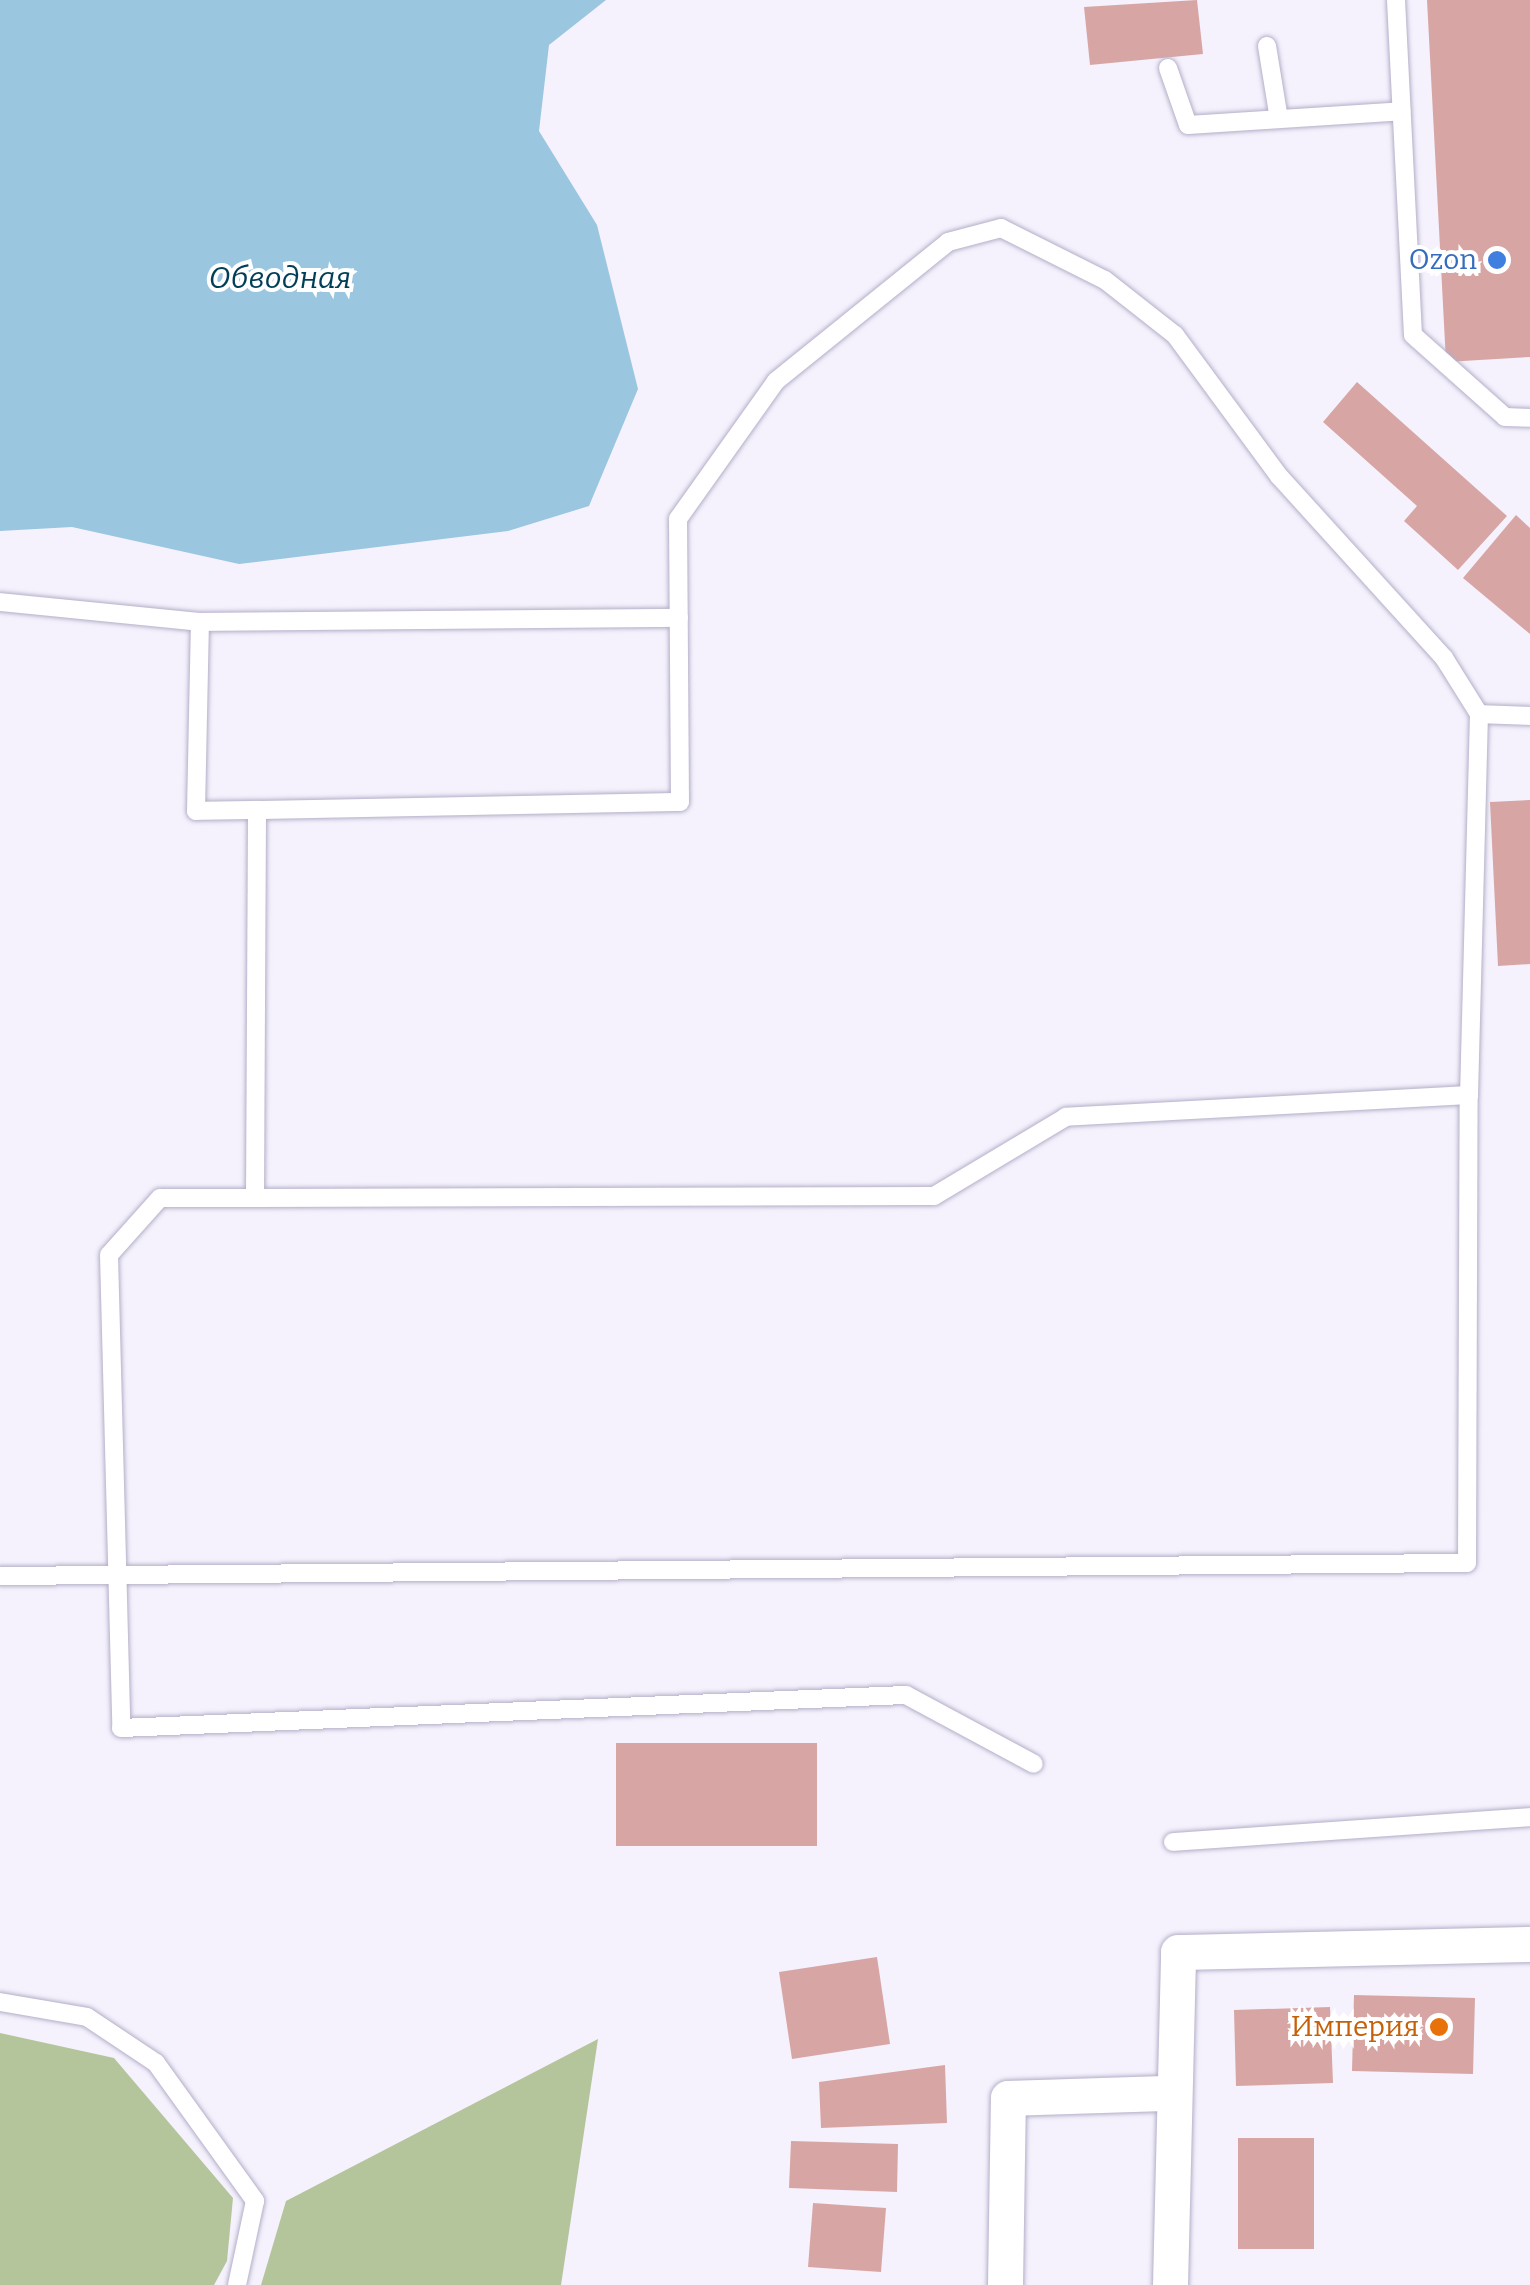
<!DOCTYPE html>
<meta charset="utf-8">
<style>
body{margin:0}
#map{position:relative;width:1530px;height:2285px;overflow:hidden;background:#f5f2fd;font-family:Bitter,serif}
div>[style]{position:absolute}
.forest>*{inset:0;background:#b4c49b}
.water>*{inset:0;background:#9ac6e0}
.building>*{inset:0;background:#d7a6a4}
.roads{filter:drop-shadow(0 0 2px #b4aec8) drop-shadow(0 0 2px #b4aec8)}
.lane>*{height:18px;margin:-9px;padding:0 9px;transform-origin:9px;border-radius:9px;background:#fff}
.street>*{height:35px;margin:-17.5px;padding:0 17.5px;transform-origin:17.5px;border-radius:17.5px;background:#fff}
.dots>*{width:28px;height:28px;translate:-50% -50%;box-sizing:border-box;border:5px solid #fff;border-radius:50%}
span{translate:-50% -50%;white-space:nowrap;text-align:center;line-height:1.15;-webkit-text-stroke:8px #fff;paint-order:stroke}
.shop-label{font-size:28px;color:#366cbe}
.right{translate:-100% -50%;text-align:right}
.food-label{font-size:28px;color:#c56008}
.water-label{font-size:30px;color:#013e58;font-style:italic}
</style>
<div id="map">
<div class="forest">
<div style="clip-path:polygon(0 2033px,114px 2058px,233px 2198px,227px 2261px,214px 2285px,0 2285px)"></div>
<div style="clip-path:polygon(598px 2039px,561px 2285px,261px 2285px,286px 2201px)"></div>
</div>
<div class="water">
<div style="clip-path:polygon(0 0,606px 0,549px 45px,539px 131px,597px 225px,638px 389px,589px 506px,508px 531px,239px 564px,72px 527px,0 531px)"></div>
</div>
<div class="building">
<div style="clip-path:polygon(1197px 0,1203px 54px,1090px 65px,1084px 7px)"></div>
<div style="clip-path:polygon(1427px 0,1530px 0,1530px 357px,1446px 362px)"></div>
<div style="clip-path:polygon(1357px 382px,1507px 516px,1458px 570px,1404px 521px,1417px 506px,1323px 422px)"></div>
<div style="clip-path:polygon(1516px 515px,1530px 528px,1530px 634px,1463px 578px)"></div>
<div style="clip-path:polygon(1530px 800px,1530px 964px,1498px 966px,1490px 802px)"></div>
<div style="clip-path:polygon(616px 1743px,817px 1743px,817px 1846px,616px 1846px)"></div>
<div style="clip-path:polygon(877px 1957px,890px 2044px,792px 2059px,779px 1972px)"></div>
<div style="clip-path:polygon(1354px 1995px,1475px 1998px,1473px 2074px,1352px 2071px)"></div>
<div style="clip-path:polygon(1330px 2007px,1333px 2083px,1236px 2086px,1234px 2010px)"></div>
<div style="clip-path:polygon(945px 2065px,947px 2123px,821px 2128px,819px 2082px)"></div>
<div style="clip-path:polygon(1238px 2138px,1314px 2138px,1314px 2249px,1238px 2249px)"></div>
<div style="clip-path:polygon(791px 2141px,898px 2144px,897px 2192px,789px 2188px)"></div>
<div style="clip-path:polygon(813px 2203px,886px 2208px,881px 2272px,808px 2267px)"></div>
</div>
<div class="roads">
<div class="lane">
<div style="left:1396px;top:0;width:335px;rotate:87.1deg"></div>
<div style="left:1413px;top:335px;width:123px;rotate:41.7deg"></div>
<div style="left:1505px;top:417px;width:25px;rotate:2deg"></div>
<div style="left:1267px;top:46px;width:74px;rotate:80.7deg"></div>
<div style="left:1168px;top:68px;width:60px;rotate:70.7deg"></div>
<div style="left:1188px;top:125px;width:214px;rotate:-3.7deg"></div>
<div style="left:0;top:602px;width:201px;rotate:5.7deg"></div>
<div style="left:1479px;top:714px;width:51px;rotate:2.2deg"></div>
<div style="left:257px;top:810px;width:61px;rotate:179.1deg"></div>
<div style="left:196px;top:811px;width:189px;rotate:-88.8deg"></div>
<div style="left:200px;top:622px;width:479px;rotate:-0.5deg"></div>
<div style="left:255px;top:1198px;width:388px;rotate:-89.7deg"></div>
<div style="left:257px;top:810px;width:423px;rotate:-1.1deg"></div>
<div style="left:680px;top:802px;width:283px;rotate:-90.4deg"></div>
<div style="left:678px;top:519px;width:169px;rotate:-54.6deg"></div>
<div style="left:776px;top:381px;width:221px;rotate:-38.9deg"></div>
<div style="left:948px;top:242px;width:55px;rotate:-14.8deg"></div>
<div style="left:1001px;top:228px;width:116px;rotate:26.6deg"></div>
<div style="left:1105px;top:280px;width:89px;rotate:38.2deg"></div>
<div style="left:1175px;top:335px;width:175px;rotate:53.6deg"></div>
<div style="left:1279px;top:476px;width:246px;rotate:47.8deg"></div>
<div style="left:1444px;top:658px;width:66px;rotate:58deg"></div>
<div style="left:1479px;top:714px;width:381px;rotate:91.5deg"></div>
<div style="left:1469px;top:1095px;width:404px;rotate:176.9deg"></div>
<div style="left:1066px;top:1117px;width:154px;rotate:149.1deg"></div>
<div style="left:934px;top:1196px;width:679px;rotate:179.83deg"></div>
<div style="left:255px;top:1198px;width:95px;rotate:180deg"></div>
<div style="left:160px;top:1198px;width:76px;rotate:131.8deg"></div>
<div style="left:109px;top:1255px;width:473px;rotate:88.5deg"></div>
<div style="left:121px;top:1728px;width:786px;rotate:-2.41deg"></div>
<div style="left:906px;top:1695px;width:145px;rotate:28.3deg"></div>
<div style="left:0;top:1576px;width:1467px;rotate:-0.51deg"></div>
<div style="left:1467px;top:1563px;width:468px;rotate:-89.8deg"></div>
<div style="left:1173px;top:1842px;width:358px;rotate:-4deg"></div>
<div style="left:0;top:2002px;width:88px;rotate:9.8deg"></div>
<div style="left:87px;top:2017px;width:83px;rotate:33.7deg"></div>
<div style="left:156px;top:2063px;width:170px;rotate:54.3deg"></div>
<div style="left:255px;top:2201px;width:86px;rotate:102.1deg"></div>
</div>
<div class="street">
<div style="left:1005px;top:2285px;width:187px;rotate:-89.1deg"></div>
<div style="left:1008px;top:2098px;width:163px;rotate:-1.8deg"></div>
<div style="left:1170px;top:2285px;width:333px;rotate:-88.6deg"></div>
<div style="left:1178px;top:1952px;width:352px;rotate:-1.3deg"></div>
</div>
</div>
<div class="dots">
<div style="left:1497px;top:260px;background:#3f7fe0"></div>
<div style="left:1439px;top:2027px;background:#e8710a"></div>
</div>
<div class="shop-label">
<span class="right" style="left:1477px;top:260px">Ozon</span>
</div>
<div class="food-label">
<span class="right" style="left:1419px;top:2027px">Империя</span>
</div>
<div class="water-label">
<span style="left:280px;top:278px">Обводная</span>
</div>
</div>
